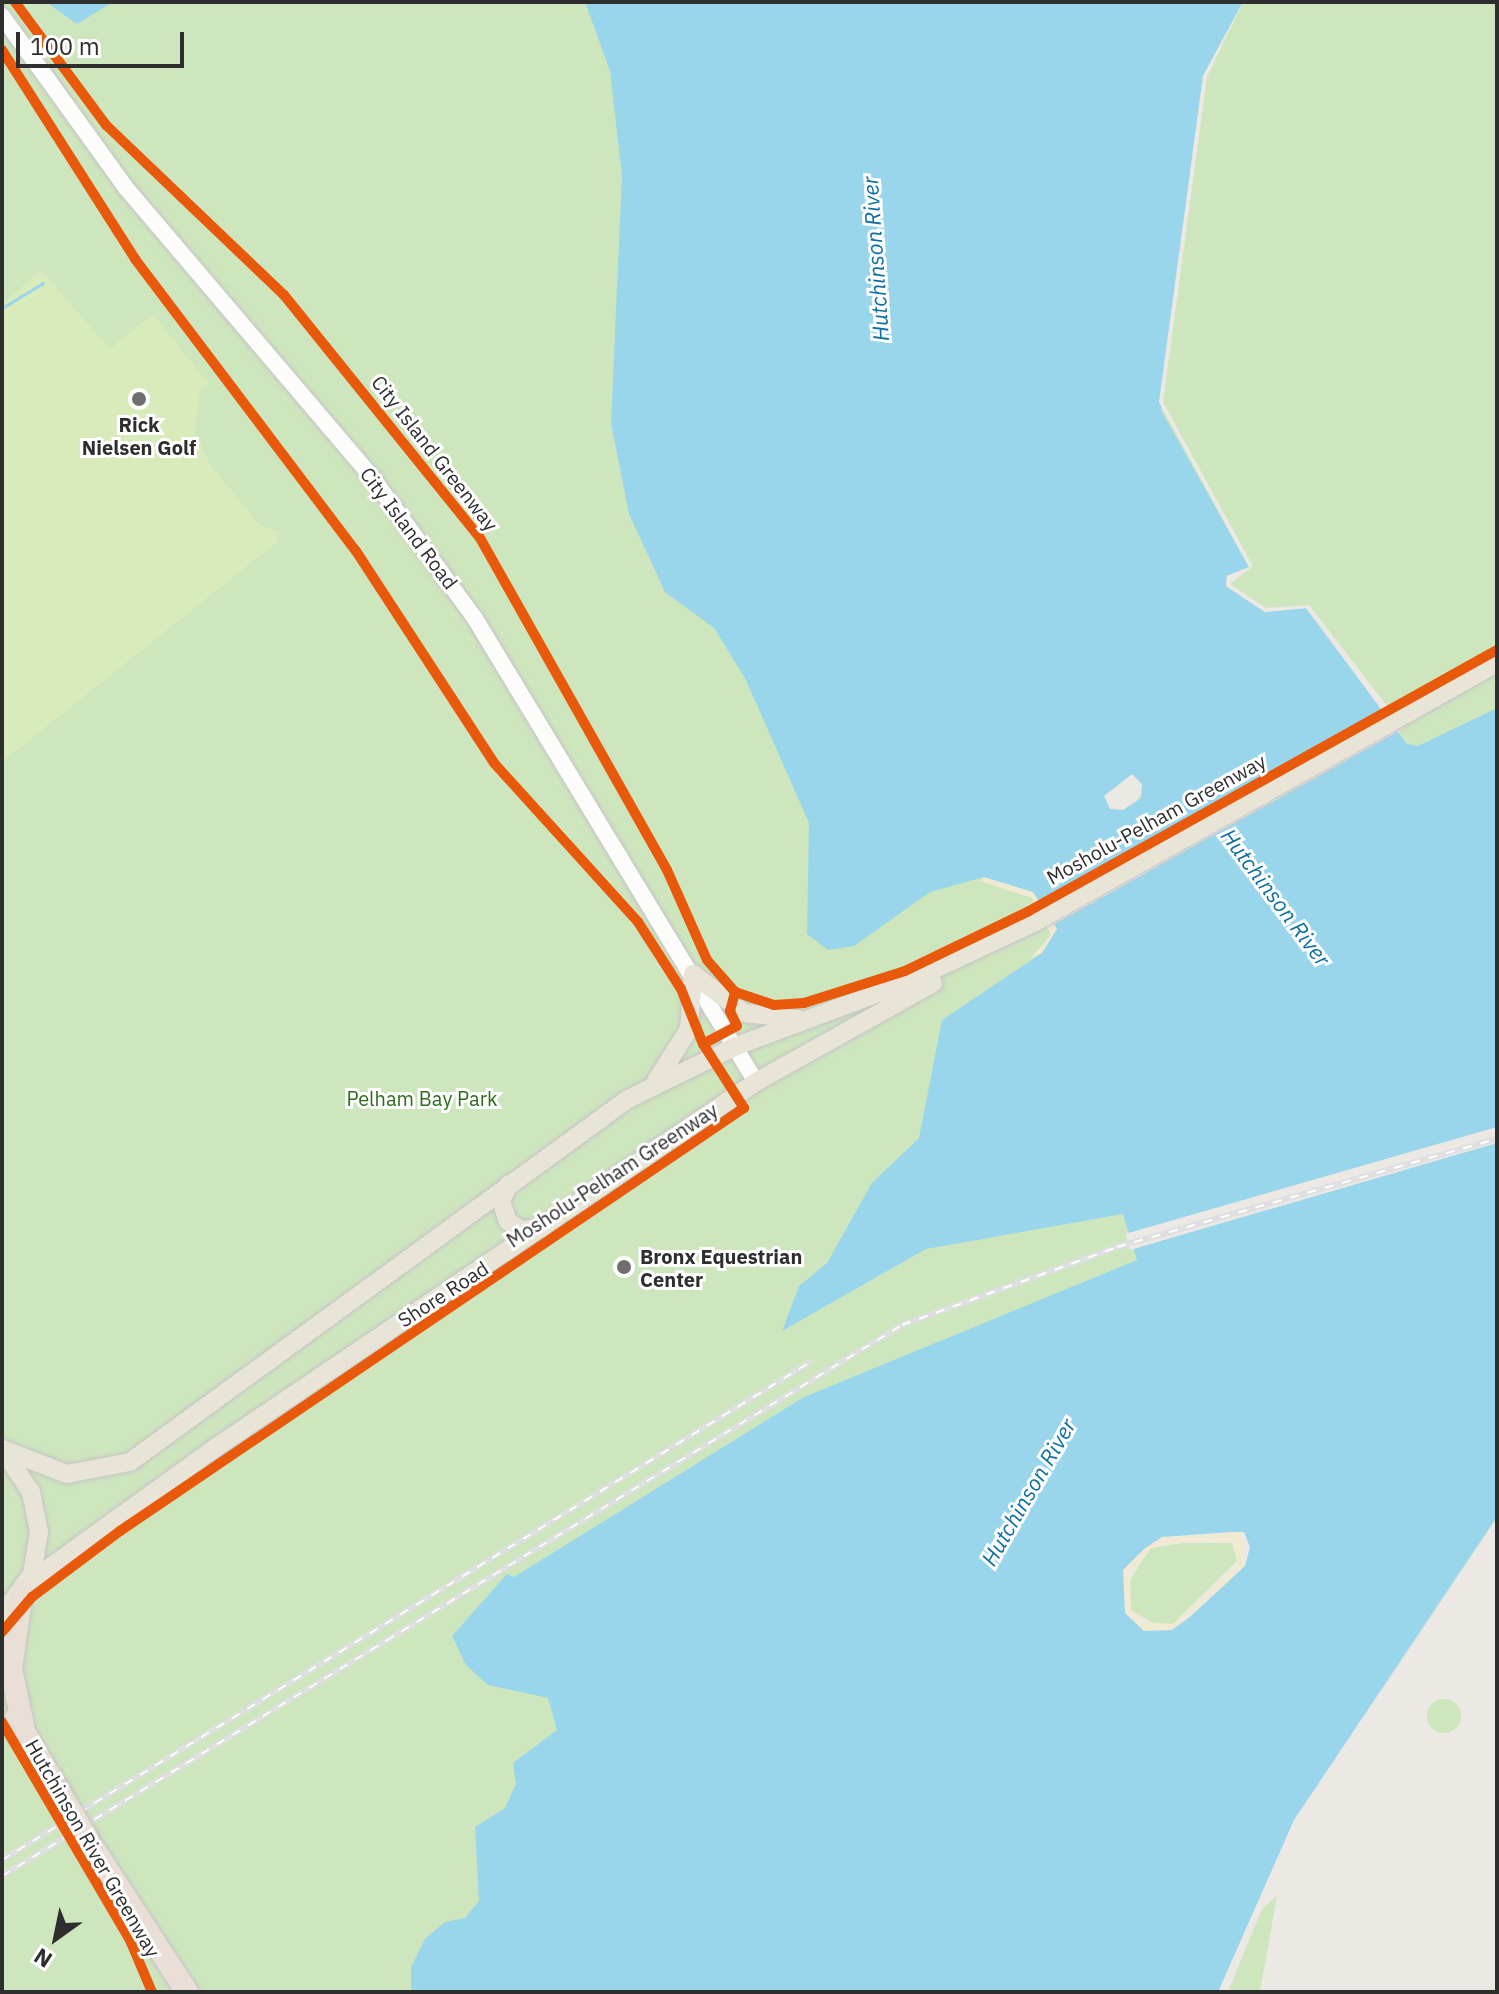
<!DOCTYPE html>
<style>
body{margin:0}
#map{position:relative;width:1499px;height:1994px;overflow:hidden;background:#ece8e4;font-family:"IBM Plex Sans",sans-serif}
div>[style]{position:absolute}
.green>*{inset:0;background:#cee6be}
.round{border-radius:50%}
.sand>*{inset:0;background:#f0ead3}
.pitch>*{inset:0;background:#d9eabb}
.water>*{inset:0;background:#99d6ec}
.pier>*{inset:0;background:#ece8e4}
.stream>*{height:3px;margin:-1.5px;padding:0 1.5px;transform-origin:1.5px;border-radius:1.5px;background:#99d6ec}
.roads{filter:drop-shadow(0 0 2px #c5c4c5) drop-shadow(0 0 2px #c5c4c5)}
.secondary>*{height:16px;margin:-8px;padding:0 8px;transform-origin:8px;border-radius:8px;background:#fcfcfb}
.primary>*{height:18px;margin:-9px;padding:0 9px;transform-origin:9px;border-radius:9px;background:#e8e4d6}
.motorway>*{height:22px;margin:-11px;padding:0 11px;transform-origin:11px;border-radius:11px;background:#eadfd6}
.rail>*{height:6px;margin-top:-3px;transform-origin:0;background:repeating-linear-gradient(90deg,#fff 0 9px,#dfdfe1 0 18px);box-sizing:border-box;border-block:2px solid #dfdfe1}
.bridges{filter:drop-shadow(0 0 2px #c6c5c4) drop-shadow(0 0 2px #c6c5c4)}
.motorway-bridge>*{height:22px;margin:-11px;padding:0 11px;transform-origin:11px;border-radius:11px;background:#eadfd6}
.cycleway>*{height:10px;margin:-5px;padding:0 5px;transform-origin:5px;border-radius:5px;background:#e8590c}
.dots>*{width:22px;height:22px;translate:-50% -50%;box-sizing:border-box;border:4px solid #fff;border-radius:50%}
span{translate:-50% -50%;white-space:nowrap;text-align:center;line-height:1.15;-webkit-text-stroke:6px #fff;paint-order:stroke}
.poi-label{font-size:20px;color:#2e2e2e;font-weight:700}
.left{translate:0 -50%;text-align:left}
.street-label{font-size:20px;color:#2e2e2e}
.park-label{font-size:20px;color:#2c6e1b}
.water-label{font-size:22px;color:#0d6fa3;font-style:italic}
.frame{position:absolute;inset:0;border:4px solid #2e2e2e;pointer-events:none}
.north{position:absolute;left:16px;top:1898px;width:80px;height:80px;-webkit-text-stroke:6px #fff;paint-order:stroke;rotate:213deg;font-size:22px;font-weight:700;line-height:32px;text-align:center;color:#2e2e2e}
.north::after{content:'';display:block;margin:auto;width:28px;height:36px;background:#2e2e2e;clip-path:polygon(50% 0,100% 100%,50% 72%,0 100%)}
.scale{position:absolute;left:16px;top:32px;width:168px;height:36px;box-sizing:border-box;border:4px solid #2e2e2e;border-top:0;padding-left:10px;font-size:24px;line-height:28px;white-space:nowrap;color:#2e2e2e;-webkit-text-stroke:6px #fff;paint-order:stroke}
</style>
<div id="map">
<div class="green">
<div style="clip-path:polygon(evenodd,2px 2px,654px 2px,1145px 787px,1058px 929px,1137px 1260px,955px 1992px,2px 1992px,2px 2px,1132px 774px,1142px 784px,1141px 798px,1123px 810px,1110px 809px,1104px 796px,1132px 774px)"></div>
<div style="clip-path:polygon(1243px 2px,1497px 2px,1497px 900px,1402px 767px,1399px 726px,1306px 608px,1265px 612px,1226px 586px,1161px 410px,1203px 76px)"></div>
<div style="clip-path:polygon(1164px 1543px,1232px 1543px,1241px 1557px,1173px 1624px,1156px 1625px,1131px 1610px,1128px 1583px,1151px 1548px)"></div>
<div class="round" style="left:1427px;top:1699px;width:34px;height:34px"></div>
<div style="clip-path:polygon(1277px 1896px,1260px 1992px,1228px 1992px,1262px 1909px)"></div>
</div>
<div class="sand">
<div style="clip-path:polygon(984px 877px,1034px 892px,1058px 929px,1042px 953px,1030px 959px,1051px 935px,1032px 898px,980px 881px)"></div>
<div style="clip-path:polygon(evenodd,1244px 1532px,1245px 1566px,1172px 1630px,1143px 1631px,1125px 1613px,1123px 1570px,1144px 1549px,1162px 1537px,1244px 1532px,1196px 1541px,1232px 1543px,1238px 1564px,1174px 1624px,1144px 1622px,1131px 1610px,1130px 1573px,1151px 1548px,1196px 1541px)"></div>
</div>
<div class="pitch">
<div style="clip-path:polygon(41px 270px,110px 349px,153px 314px,208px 383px,200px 391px,195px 432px,211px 466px,260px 525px,279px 532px,277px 542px,2px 762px,2px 304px)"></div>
</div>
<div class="water">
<div style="clip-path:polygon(46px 2px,113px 2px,77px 24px)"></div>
<div style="clip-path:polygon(evenodd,585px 2px,1243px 2px,1203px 76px,1161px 410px,1249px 567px,1227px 576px,1226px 586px,1265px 612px,1306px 608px,1407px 744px,1418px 746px,1497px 708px,1497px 1517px,1294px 1820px,1218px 1992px,411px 1992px,411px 1967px,425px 1939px,445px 1922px,465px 1918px,479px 1901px,475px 1827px,505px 1808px,516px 1784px,513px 1763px,557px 1730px,548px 1698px,488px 1685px,466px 1665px,452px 1636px,507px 1574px,514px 1577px,804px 1397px,1137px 1260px,1123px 1214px,926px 1249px,782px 1331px,799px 1286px,827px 1263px,872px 1183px,919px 1138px,942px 1020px,1042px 953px,1057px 929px,1033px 892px,984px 877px,930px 892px,854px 946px,828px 950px,807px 934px,809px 823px,745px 678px,714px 628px,665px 592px,629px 514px,611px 423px,622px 176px,610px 71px,585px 2px,1132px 774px,1142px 784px,1141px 798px,1123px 810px,1110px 809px,1104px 796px,1132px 774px,585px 2px,1232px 1532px,1244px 1532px,1250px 1547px,1245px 1566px,1191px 1616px,1172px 1630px,1144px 1631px,1125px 1613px,1123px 1570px,1144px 1549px,1162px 1537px,1232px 1532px)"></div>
</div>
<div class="pier">
<div style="clip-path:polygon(1243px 2px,1207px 77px,1163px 402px,1253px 566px,1230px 584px,1266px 608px,1309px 605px,1404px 728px,1051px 926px,1037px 904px,1385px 709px,1306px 608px,1265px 612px,1226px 586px,1227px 576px,1249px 567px,1159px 402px,1203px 76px)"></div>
<div style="clip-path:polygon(1497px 1127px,1497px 1143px,1130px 1250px,1125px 1234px)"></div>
</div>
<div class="stream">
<div style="left:2px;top:308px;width:48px;rotate:-31.4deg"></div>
</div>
<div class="roads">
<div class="secondary">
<div style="left:2px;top:16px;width:212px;rotate:54.2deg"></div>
<div style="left:126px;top:188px;width:378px;rotate:49.6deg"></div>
<div style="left:371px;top:476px;width:175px;rotate:53.9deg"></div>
<div style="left:474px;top:617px;width:544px;rotate:58.77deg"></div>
</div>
<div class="primary">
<div style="left:693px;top:974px;width:64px;rotate:37.4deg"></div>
<div style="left:744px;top:1013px;width:54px;rotate:6.3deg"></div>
<div style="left:656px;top:1081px;width:62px;rotate:-57.6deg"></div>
<div style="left:689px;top:1029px;width:55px;rotate:-85.8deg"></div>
<div style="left:509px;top:1184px;width:19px;rotate:115deg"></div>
<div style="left:501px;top:1201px;width:21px;rotate:71deg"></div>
<div style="left:508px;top:1221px;width:16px;rotate:35deg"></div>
<div style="left:521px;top:1230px;width:21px;rotate:-5deg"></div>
<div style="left:2px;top:1449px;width:70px;rotate:21deg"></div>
<div style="left:67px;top:1474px;width:64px;rotate:-10.8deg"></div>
<div style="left:130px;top:1462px;width:616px;rotate:-36.09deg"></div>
<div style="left:628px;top:1099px;width:118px;rotate:-26.1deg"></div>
<div style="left:734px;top:1047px;width:183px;rotate:-20.5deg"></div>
<div style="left:905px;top:983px;width:144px;rotate:-25.1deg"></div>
<div style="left:1035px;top:922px;width:530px;rotate:-29.28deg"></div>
<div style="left:27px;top:1584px;width:232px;rotate:-35.9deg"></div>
<div style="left:215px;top:1448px;width:653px;rotate:-34.08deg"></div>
<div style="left:756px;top:1082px;width:203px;rotate:-29.2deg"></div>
<div style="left:2px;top:1615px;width:51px;rotate:-53.8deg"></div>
<div style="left:32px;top:1574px;width:43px;rotate:-80.5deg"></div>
<div style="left:39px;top:1532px;width:41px;rotate:-101.3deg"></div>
<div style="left:31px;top:1492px;width:45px;rotate:-124deg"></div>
</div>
<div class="motorway">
<div style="left:22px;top:1592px;width:78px;rotate:98.1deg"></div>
<div style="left:11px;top:1669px;width:62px;rotate:78deg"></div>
<div style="left:16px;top:1718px;width:87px;rotate:59.6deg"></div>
<div style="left:88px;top:1840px;width:181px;rotate:56.9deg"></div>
</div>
</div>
<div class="rail">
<div style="left:2px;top:1860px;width:951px;rotate:-31.64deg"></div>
<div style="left:2px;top:1876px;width:1055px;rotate:-31.48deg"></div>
<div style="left:902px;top:1325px;width:229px;rotate:-19.9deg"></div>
<div style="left:1117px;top:1247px;width:395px;rotate:-15.9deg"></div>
</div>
<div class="bridges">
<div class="motorway-bridge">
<div style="left:60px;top:1793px;width:55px;rotate:59.2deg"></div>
</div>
</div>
<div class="cycleway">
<div style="left:15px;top:2px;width:153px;rotate:53.5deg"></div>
<div style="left:106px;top:125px;width:246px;rotate:43.7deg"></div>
<div style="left:284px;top:295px;width:312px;rotate:51.1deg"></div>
<div style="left:480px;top:538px;width:381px;rotate:60.6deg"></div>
<div style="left:667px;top:870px;width:98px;rotate:66deg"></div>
<div style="left:707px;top:960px;width:43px;rotate:48.8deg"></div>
<div style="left:2px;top:50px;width:248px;rotate:57.5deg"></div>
<div style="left:135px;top:259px;width:366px;rotate:52.9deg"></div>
<div style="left:356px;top:551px;width:253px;rotate:56.9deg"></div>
<div style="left:494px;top:763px;width:215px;rotate:47.8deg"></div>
<div style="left:638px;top:922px;width:80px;rotate:57.3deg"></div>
<div style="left:681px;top:989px;width:59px;rotate:68.2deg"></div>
<div style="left:735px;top:992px;width:41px;rotate:18.4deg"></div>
<div style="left:774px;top:1005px;width:30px;rotate:-4deg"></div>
<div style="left:804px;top:1003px;width:106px;rotate:-17.6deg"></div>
<div style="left:905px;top:971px;width:138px;rotate:-25.8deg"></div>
<div style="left:1029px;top:911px;width:536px;rotate:-29.15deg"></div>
<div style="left:2px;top:1632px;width:46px;rotate:-49.4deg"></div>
<div style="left:32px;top:1597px;width:110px;rotate:-36.9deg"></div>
<div style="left:120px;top:1531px;width:754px;rotate:-34.13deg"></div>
<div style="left:744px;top:1108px;width:76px;rotate:-122.6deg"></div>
<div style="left:703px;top:1044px;width:38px;rotate:-28deg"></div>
<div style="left:737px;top:1026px;width:17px;rotate:-115deg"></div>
<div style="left:730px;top:1011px;width:20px;rotate:-75deg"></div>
<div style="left:2px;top:1722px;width:253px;rotate:59.6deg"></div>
<div style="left:130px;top:1940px;width:56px;rotate:67.1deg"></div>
</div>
<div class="dots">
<div style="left:139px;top:399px;background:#706f6e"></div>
<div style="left:624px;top:1267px;background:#706f6e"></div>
</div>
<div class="poi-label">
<span style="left:139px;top:436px">Rick<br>Nielsen Golf</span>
<span class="left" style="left:640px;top:1268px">Bronx Equestrian<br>Center</span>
</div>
<div class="street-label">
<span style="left:435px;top:453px;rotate:52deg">City Island Greenway</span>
<span style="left:409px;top:528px;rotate:53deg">City Island Road</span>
<span style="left:1156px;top:819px;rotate:-29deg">Mosholu-Pelham Greenway</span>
<span style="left:612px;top:1175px;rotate:-33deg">Mosholu-Pelham Greenway</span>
<span style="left:443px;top:1294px;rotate:-33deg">Shore Road</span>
<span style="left:93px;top:1848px;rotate:60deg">Hutchinson River Greenway</span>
</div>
<div class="park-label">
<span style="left:422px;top:1098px">Pelham Bay Park</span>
</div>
<div class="water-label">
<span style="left:875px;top:259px;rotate:-94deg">Hutchinson River</span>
<span style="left:1276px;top:897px;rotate:53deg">Hutchinson River</span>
<span style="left:1028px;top:1492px;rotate:-60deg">Hutchinson River</span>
</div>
<div class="frame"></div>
<div class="north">N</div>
<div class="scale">100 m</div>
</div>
